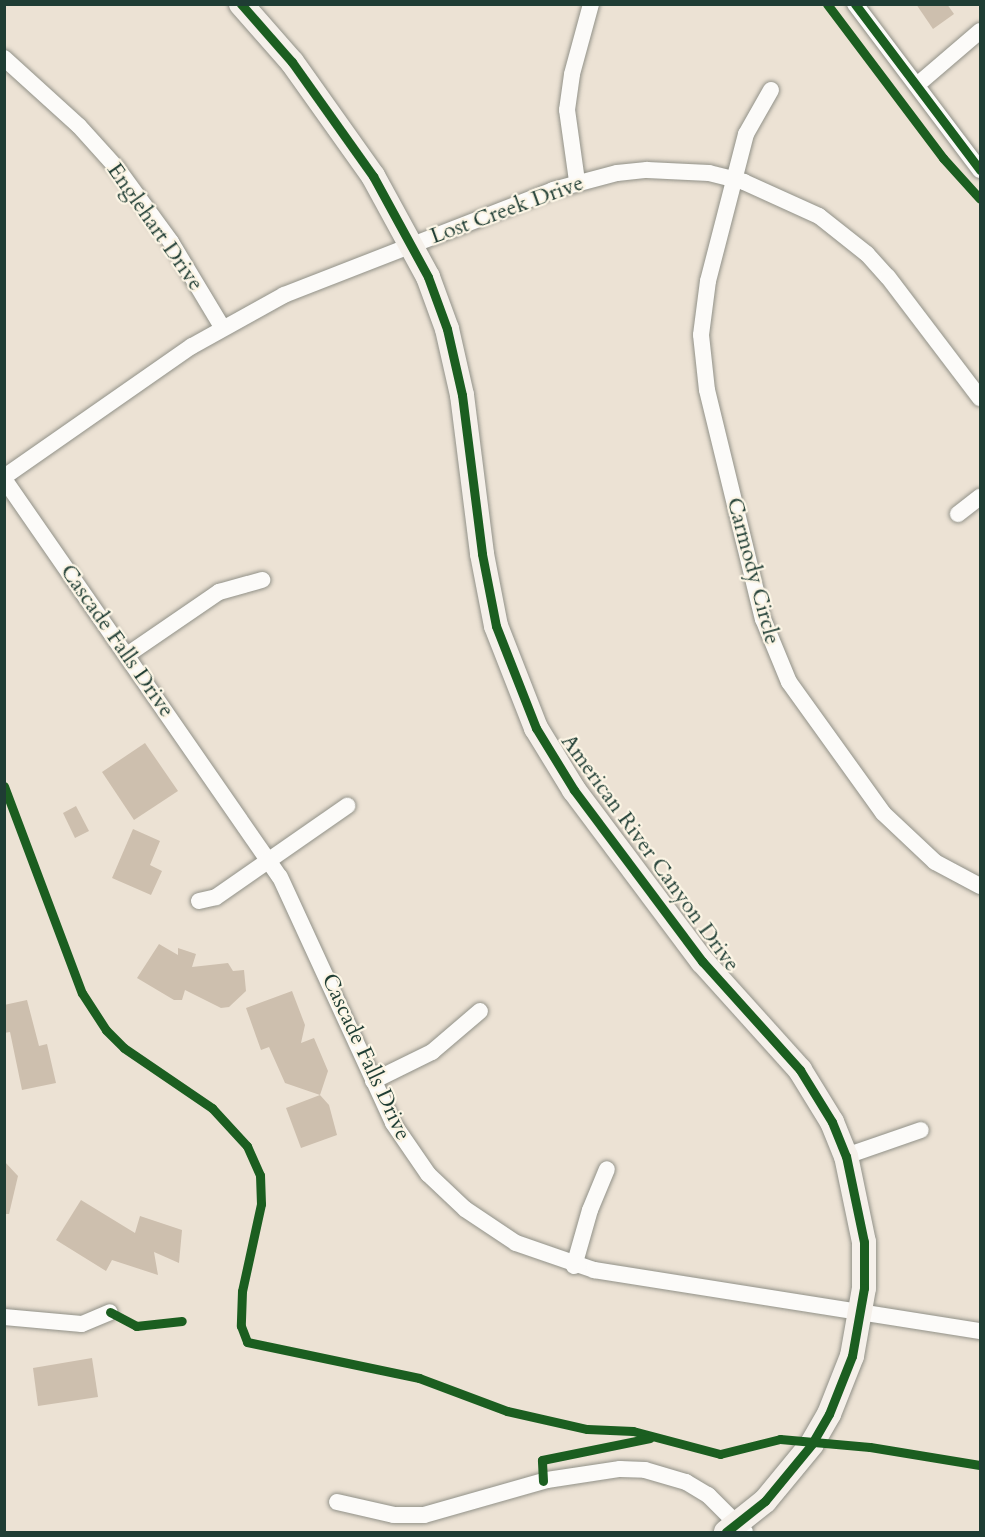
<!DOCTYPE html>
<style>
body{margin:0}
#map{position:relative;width:985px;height:1537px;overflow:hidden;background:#ece2d4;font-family:Cardo,serif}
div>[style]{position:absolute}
.building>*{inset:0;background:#cdbfae}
.roads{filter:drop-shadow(0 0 2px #919188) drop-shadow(0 0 2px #919188)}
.street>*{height:16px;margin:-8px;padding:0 8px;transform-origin:8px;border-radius:8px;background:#fcfbf9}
.secondary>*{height:24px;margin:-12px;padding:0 12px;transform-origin:12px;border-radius:12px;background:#f5f0ea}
.cycleway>*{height:9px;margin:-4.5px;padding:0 4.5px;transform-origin:4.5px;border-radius:4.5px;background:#1b5e20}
span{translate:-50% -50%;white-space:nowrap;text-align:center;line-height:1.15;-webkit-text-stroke:4.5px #fcf5e5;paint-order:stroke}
.street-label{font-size:22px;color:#1f3d34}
.frame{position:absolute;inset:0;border:6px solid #1f3d34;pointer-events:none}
</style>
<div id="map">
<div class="building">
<div style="clip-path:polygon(916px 4px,947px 4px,954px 14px,933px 29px)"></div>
<div style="clip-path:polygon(145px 743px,178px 791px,134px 820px,102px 772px)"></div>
<div style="clip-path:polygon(76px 806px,89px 831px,75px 838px,63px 813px)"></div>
<div style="clip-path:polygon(133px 829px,160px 841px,150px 865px,162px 871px,151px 895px,112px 878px)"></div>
<div style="clip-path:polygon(159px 944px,178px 955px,178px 948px,196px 954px,192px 967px,228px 963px,233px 971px,244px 970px,246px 991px,229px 1007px,221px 1008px,185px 990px,182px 1000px,174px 1000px,137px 978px)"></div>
<div style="clip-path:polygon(292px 991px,305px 1025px,301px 1043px,314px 1038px,328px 1071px,320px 1095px,285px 1083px,269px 1047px,261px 1050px,246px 1008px)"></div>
<div style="clip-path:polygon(27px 1000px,39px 1046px,47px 1044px,56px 1083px,22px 1090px,10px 1032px,4px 1033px,4px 1005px)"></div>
<div style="clip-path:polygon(320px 1095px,329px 1105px,337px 1135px,301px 1148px,286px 1108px)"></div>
<div style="clip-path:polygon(4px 1161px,18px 1176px,9px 1214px,4px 1214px)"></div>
<div style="clip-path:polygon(81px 1200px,135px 1233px,140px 1216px,182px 1230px,179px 1263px,154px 1252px,158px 1275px,112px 1260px,106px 1271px,56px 1240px)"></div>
<div style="clip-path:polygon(92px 1358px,98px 1397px,38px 1406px,33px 1368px)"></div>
</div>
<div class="roads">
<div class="street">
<div style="left:855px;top:4px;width:208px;rotate:53deg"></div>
<div style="left:4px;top:58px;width:101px;rotate:42.2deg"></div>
<div style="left:79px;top:126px;width:57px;rotate:47.9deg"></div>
<div style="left:117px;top:168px;width:92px;rotate:53.9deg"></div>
<div style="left:171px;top:242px;width:99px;rotate:59deg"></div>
<div style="left:917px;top:85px;width:83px;rotate:-40.6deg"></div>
<div style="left:771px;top:90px;width:51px;rotate:119.6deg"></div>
<div style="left:746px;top:134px;width:152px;rotate:104.5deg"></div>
<div style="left:708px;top:281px;width:54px;rotate:97.4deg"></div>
<div style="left:701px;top:335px;width:55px;rotate:83.8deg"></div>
<div style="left:707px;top:390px;width:236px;rotate:76.3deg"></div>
<div style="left:763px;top:619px;width:68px;rotate:67.6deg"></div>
<div style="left:789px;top:682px;width:161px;rotate:54.3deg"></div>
<div style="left:883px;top:813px;width:71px;rotate:43.3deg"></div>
<div style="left:935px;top:862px;width:51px;rotate:28.1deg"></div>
<div style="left:577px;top:181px;width:72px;rotate:-98deg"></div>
<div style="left:567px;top:110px;width:36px;rotate:-82deg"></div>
<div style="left:572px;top:74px;width:73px;rotate:-74.8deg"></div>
<div style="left:4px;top:477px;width:229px;rotate:-34.9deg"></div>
<div style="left:192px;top:346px;width:105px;rotate:-29deg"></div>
<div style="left:284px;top:295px;width:289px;rotate:-21.3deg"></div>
<div style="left:553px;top:190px;width:66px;rotate:-14.9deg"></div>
<div style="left:617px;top:173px;width:30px;rotate:-6deg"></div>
<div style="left:647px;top:170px;width:62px;rotate:2.8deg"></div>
<div style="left:709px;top:173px;width:36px;rotate:14deg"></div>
<div style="left:744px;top:182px;width:82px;rotate:24.4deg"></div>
<div style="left:819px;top:216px;width:61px;rotate:38.4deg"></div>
<div style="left:867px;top:254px;width:31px;rotate:48deg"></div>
<div style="left:888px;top:277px;width:152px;rotate:52.8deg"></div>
<div style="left:4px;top:479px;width:484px;rotate:55.3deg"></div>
<div style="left:280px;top:877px;width:271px;rotate:65.3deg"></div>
<div style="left:393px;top:1123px;width:62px;rotate:55.5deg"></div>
<div style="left:428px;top:1174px;width:51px;rotate:43.4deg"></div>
<div style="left:465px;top:1209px;width:61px;rotate:33.7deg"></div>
<div style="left:516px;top:1243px;width:83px;rotate:19.1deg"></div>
<div style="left:594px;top:1270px;width:391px;rotate:9deg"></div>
<div style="left:958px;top:514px;width:28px;rotate:-38deg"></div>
<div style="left:127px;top:655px;width:112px;rotate:-34.4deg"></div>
<div style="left:219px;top:592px;width:45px;rotate:-15.6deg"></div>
<div style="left:199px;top:901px;width:17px;rotate:-13deg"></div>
<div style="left:216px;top:897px;width:160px;rotate:-34.8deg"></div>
<div style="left:373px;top:1081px;width:66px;rotate:-26.2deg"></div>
<div style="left:432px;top:1052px;width:63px;rotate:-40.5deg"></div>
<div style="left:846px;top:1156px;width:79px;rotate:-19.1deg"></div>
<div style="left:574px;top:1266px;width:58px;rotate:-74.1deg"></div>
<div style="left:590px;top:1210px;width:44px;rotate:-67.5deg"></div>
<div style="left:4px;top:1317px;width:78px;rotate:5.1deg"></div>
<div style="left:82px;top:1324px;width:30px;rotate:-23deg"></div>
<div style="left:337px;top:1502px;width:58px;rotate:12.8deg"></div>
<div style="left:394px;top:1515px;width:30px"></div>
<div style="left:424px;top:1515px;width:128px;rotate:-15.9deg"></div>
<div style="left:547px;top:1480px;width:74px;rotate:-8.6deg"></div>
<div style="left:620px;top:1469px;width:25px;rotate:2deg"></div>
<div style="left:645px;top:1470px;width:43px;rotate:16.3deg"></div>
<div style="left:686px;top:1482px;width:26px;rotate:31deg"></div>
<div style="left:708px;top:1495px;width:52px;rotate:45deg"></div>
</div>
<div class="secondary">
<div style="left:241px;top:4px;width:77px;rotate:48.7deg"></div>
<div style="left:292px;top:62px;width:140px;rotate:54.6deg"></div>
<div style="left:373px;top:176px;width:115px;rotate:61.4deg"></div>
<div style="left:428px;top:277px;width:55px;rotate:69.9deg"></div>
<div style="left:447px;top:329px;width:68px;rotate:77.2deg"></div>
<div style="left:462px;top:395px;width:160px;rotate:82.8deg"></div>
<div style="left:482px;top:554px;width:73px;rotate:79deg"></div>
<div style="left:496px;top:626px;width:110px;rotate:68.6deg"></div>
<div style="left:536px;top:728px;width:73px;rotate:58.5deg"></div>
<div style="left:574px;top:790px;width:214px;rotate:53.2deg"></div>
<div style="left:702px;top:961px;width:147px;rotate:48deg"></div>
<div style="left:800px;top:1070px;width:61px;rotate:58.4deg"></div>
<div style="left:832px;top:1122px;width:37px;rotate:68deg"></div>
<div style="left:846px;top:1156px;width:88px;rotate:78.2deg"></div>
<div style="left:864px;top:1242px;width:46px;rotate:90deg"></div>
<div style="left:864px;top:1288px;width:69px;rotate:100deg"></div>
<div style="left:852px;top:1356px;width:62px;rotate:111.6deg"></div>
<div style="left:829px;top:1414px;width:34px;rotate:120deg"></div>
<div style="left:812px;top:1444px;width:74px;rotate:129.5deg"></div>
<div style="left:765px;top:1501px;width:50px;rotate:141.5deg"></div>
</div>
</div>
<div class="cycleway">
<div style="left:241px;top:4px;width:77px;rotate:48.7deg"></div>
<div style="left:292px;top:62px;width:140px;rotate:54.6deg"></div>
<div style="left:373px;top:176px;width:115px;rotate:61.4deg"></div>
<div style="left:428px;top:277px;width:55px;rotate:69.9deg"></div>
<div style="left:447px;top:329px;width:68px;rotate:77.2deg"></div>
<div style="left:462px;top:395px;width:160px;rotate:82.8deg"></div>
<div style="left:482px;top:554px;width:73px;rotate:79deg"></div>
<div style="left:496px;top:626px;width:110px;rotate:68.6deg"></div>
<div style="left:536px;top:728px;width:73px;rotate:58.5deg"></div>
<div style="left:574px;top:790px;width:214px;rotate:53.2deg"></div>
<div style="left:702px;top:961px;width:147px;rotate:48deg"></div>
<div style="left:800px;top:1070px;width:61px;rotate:58.4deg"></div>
<div style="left:832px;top:1122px;width:37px;rotate:68deg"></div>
<div style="left:846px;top:1156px;width:88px;rotate:78.2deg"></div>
<div style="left:864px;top:1242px;width:46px;rotate:90deg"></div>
<div style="left:864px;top:1288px;width:69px;rotate:100deg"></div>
<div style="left:852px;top:1356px;width:62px;rotate:111.6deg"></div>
<div style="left:829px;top:1414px;width:34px;rotate:120deg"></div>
<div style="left:812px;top:1444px;width:74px;rotate:129.5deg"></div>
<div style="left:765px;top:1501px;width:50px;rotate:141.5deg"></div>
<div style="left:827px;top:4px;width:193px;rotate:53deg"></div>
<div style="left:943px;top:158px;width:55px;rotate:47.9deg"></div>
<div style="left:855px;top:4px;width:208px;rotate:53deg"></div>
<div style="left:4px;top:786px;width:221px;rotate:69.4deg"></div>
<div style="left:82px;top:993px;width:44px;rotate:57deg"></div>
<div style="left:106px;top:1030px;width:25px;rotate:45deg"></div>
<div style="left:124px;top:1048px;width:107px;rotate:34.3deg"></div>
<div style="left:212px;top:1108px;width:52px;rotate:47.4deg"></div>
<div style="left:247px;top:1146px;width:32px;rotate:66deg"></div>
<div style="left:260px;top:1175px;width:29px;rotate:88deg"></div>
<div style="left:261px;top:1204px;width:89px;rotate:102.3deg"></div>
<div style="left:242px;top:1291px;width:35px;rotate:92deg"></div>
<div style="left:241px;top:1326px;width:17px;rotate:69deg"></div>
<div style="left:247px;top:1342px;width:176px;rotate:11.8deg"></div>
<div style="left:419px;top:1378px;width:94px;rotate:20.6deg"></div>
<div style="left:507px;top:1411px;width:82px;rotate:12.7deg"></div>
<div style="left:587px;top:1429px;width:46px;rotate:2.5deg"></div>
<div style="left:633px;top:1431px;width:90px;rotate:14.8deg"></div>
<div style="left:720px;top:1454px;width:62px;rotate:-14deg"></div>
<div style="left:780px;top:1439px;width:90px;rotate:5.1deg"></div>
<div style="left:870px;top:1447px;width:111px;rotate:9.3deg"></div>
<div style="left:110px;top:1312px;width:30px;rotate:28deg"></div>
<div style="left:136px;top:1326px;width:46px;rotate:-6.2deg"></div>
<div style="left:543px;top:1481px;width:21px;rotate:-93deg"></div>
<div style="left:542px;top:1460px;width:110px;rotate:-11.5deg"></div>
</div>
<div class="street-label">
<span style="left:507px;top:210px;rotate:-20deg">Lost Creek Drive</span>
<span style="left:155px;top:227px;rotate:55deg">Englehart Drive</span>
<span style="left:753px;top:571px;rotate:75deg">Carmody Circle</span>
<span style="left:117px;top:641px;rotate:55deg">Cascade Falls Drive</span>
<span style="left:650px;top:853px;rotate:54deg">American River Canyon Drive</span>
<span style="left:366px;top:1057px;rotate:65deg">Cascade Falls Drive</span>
</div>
<div class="frame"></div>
</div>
